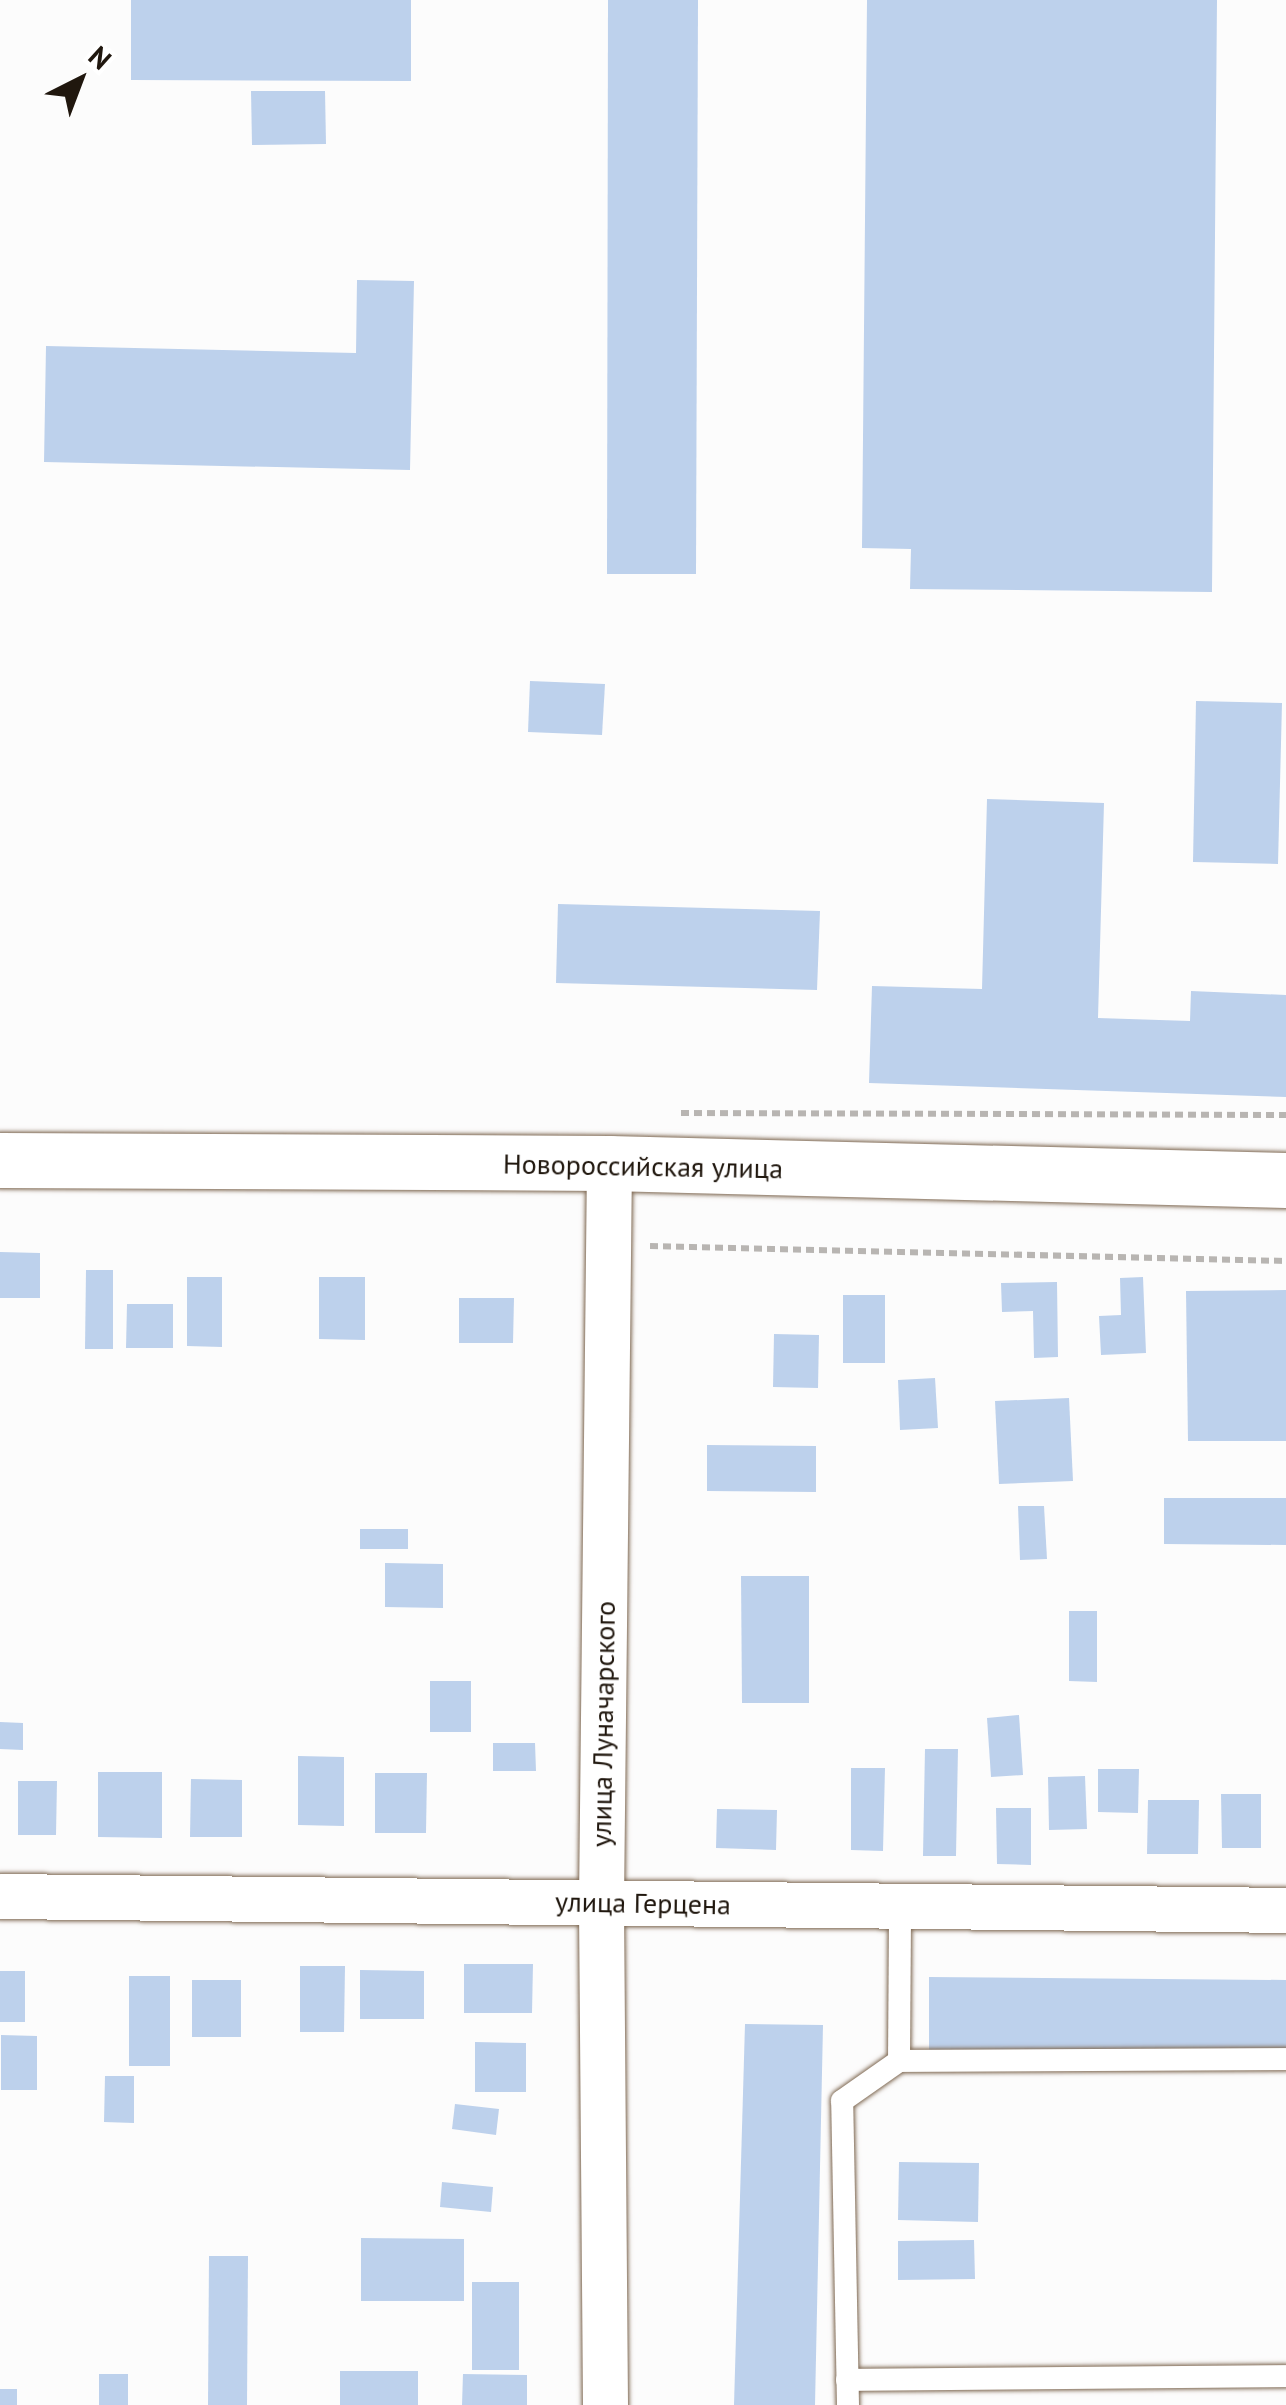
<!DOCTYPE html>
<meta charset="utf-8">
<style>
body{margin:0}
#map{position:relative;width:1286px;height:2405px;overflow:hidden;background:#fcfcfc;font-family:"PT Sans",sans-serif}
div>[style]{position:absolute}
.building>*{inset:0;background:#bdd1ec}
.path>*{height:6px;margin-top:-3px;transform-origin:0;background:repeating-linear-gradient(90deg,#b8b5b2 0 8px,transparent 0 13px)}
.roads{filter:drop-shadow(0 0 2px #806a54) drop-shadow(0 0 2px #806a54)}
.lane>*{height:22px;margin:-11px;padding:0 11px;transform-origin:11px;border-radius:11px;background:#fff}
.street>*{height:45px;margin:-22.5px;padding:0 22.5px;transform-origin:22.5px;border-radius:22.5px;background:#fff}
.primary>*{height:55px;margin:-27.5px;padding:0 27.5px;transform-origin:27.5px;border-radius:27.5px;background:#fff}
span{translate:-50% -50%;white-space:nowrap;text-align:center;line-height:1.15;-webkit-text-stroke:8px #fff;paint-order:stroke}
.street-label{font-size:28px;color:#20170e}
.north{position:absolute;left:30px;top:30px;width:100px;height:100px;-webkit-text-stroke:8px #fff;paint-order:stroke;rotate:42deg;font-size:28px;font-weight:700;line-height:40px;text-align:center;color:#20170e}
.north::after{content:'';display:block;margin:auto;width:35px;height:45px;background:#20170e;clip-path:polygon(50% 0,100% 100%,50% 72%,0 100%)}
</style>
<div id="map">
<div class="building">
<div style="clip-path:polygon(131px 0,411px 0,411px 81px,131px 80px)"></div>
<div style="clip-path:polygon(608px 0,698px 0,696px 574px,607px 574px)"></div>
<div style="clip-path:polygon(867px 0,1217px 0,1212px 592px,910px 589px,911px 549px,862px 548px)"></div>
<div style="clip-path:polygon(251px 91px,325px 91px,326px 144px,252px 145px)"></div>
<div style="clip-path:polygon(357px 280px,414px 281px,410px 470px,44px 462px,46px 346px,356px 353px)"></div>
<div style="clip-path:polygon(530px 681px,605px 684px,602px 735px,528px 732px)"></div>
<div style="clip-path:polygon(1196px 701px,1282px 703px,1278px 864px,1193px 862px)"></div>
<div style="clip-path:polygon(987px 799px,1104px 803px,1098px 1018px,1190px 1021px,1191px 991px,1286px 995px,1286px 1097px,869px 1083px,872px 986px,982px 989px)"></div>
<div style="clip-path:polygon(558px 904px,820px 911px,817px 990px,556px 983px)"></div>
<div style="clip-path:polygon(0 1252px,40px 1253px,40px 1298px,0 1298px)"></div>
<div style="clip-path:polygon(86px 1270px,113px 1270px,113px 1349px,85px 1349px)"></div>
<div style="clip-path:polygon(187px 1277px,222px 1277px,222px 1347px,187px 1346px)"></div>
<div style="clip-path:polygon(319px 1277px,365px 1277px,365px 1340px,319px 1339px)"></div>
<div style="clip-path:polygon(1143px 1277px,1146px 1353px,1101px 1355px,1099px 1316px,1121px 1315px,1120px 1278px)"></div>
<div style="clip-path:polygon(1057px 1282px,1058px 1357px,1034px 1358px,1033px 1311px,1002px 1312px,1001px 1283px)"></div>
<div style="clip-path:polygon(1286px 1290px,1286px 1441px,1188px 1441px,1186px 1291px)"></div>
<div style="clip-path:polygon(843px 1295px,885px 1295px,885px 1363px,843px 1363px)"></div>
<div style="clip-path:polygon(459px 1298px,514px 1298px,513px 1343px,459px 1343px)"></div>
<div style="clip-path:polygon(127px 1304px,173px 1304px,173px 1348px,126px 1348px)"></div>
<div style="clip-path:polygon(774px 1334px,819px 1335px,818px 1388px,773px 1387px)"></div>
<div style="clip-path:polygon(935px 1378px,938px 1428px,900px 1430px,898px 1380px)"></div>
<div style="clip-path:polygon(1069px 1398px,1073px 1481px,999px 1484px,995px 1401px)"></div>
<div style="clip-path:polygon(707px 1445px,816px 1446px,816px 1492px,707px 1491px)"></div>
<div style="clip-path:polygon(1164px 1498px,1286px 1498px,1286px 1545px,1164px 1544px)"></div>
<div style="clip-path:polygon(1018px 1506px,1044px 1506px,1047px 1559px,1020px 1560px)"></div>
<div style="clip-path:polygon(360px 1529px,408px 1529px,408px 1549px,360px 1549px)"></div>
<div style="clip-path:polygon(385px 1563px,443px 1564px,443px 1608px,385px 1607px)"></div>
<div style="clip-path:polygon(741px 1576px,809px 1576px,809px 1703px,742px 1703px)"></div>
<div style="clip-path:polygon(1069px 1611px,1097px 1611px,1097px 1682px,1069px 1681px)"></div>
<div style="clip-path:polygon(430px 1681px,471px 1681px,471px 1732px,430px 1732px)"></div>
<div style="clip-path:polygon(1019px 1715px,1023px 1775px,991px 1777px,987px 1718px)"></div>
<div style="clip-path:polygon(0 1722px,23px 1723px,23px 1750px,0 1749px)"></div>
<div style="clip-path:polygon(493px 1743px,535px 1743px,536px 1771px,493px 1771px)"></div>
<div style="clip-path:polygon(925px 1749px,958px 1749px,956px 1856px,923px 1856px)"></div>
<div style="clip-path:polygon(298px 1756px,344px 1757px,344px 1826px,298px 1825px)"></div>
<div style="clip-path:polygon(851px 1768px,885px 1768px,883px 1851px,851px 1850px)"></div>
<div style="clip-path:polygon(1098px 1769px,1139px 1769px,1138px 1813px,1098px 1812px)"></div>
<div style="clip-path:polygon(98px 1772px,162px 1772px,162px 1838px,98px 1837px)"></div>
<div style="clip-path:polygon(375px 1773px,427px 1773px,426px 1833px,375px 1833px)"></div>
<div style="clip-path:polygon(1085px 1776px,1087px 1829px,1049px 1830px,1048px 1777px)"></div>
<div style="clip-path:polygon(191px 1779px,242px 1780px,242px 1837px,190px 1837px)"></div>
<div style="clip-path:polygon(18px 1781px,57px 1781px,56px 1835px,18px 1835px)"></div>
<div style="clip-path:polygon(1221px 1794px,1261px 1794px,1261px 1848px,1222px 1848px)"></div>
<div style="clip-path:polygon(1148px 1800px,1199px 1800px,1198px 1854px,1147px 1854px)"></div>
<div style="clip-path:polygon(996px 1808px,1031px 1808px,1031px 1865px,997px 1864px)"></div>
<div style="clip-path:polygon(717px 1809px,777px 1810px,776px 1850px,716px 1848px)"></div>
<div style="clip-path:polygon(464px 1964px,533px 1964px,532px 2013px,464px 2013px)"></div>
<div style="clip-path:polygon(300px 1966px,345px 1966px,344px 2032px,300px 2032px)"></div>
<div style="clip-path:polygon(360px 1970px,424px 1971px,424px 2019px,360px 2019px)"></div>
<div style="clip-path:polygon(0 1971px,25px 1971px,25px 2022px,0 2022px)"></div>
<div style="clip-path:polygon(129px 1976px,170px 1976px,170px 2066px,129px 2066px)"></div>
<div style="clip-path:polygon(929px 1977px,1286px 1980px,1286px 2057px,929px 2054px)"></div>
<div style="clip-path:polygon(192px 1980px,241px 1980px,241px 2037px,192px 2037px)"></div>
<div style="clip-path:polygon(745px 2024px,823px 2025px,815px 2405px,734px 2405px)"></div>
<div style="clip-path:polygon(1px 2035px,37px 2036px,37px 2090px,1px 2090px)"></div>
<div style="clip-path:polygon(475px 2042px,526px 2043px,526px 2092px,475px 2092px)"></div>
<div style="clip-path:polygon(105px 2076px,134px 2076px,134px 2123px,104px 2122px)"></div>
<div style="clip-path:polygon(455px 2104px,499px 2109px,496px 2135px,452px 2129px)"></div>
<div style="clip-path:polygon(899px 2162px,979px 2163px,978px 2222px,898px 2220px)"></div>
<div style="clip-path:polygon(442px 2182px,493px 2187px,491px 2212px,440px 2207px)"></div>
<div style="clip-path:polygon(361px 2238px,464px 2239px,464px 2301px,361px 2301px)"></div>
<div style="clip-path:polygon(974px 2240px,975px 2279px,898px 2280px,898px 2241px)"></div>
<div style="clip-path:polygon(209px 2256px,248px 2256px,247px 2405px,208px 2405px)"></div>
<div style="clip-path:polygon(472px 2282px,519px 2282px,519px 2370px,472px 2370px)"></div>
<div style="clip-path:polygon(340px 2371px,418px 2371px,418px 2405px,340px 2405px)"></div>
<div style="clip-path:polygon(99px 2374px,128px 2374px,128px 2405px,99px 2405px)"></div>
<div style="clip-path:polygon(463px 2374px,527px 2375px,527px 2405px,462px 2405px)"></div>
<div style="clip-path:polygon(0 2389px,17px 2389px,17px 2405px,0 2405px)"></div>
</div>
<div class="path">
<div style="left:681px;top:1113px;width:605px;rotate:0.19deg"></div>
<div style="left:650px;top:1246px;width:636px;rotate:1.35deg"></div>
</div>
<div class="roads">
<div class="lane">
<div style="left:899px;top:2061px;width:156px;rotate:-89.6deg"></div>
<div style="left:847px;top:2380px;width:439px;rotate:-0.5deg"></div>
<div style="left:848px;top:2405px;width:304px;rotate:-91.1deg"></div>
<div style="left:842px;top:2101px;width:70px;rotate:-35.1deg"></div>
<div style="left:899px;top:2061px;width:387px;rotate:-0.3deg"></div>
</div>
<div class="street">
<div style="left:0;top:1896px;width:1286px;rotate:0.62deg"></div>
<div style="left:605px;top:2405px;width:503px;rotate:-90.46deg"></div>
<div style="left:601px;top:1902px;width:739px;rotate:-89.38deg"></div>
</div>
<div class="primary">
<div style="left:0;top:1160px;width:609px;rotate:0.28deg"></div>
<div style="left:609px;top:1163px;width:677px;rotate:1.44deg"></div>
</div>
</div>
<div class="street-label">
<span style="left:643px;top:1166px;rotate:1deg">Новороссийская улица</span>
<span style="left:603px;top:1724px;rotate:-89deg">улица Луначарского</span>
<span style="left:643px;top:1903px;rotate:1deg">улица Герцена</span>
</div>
<div class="north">N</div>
</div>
